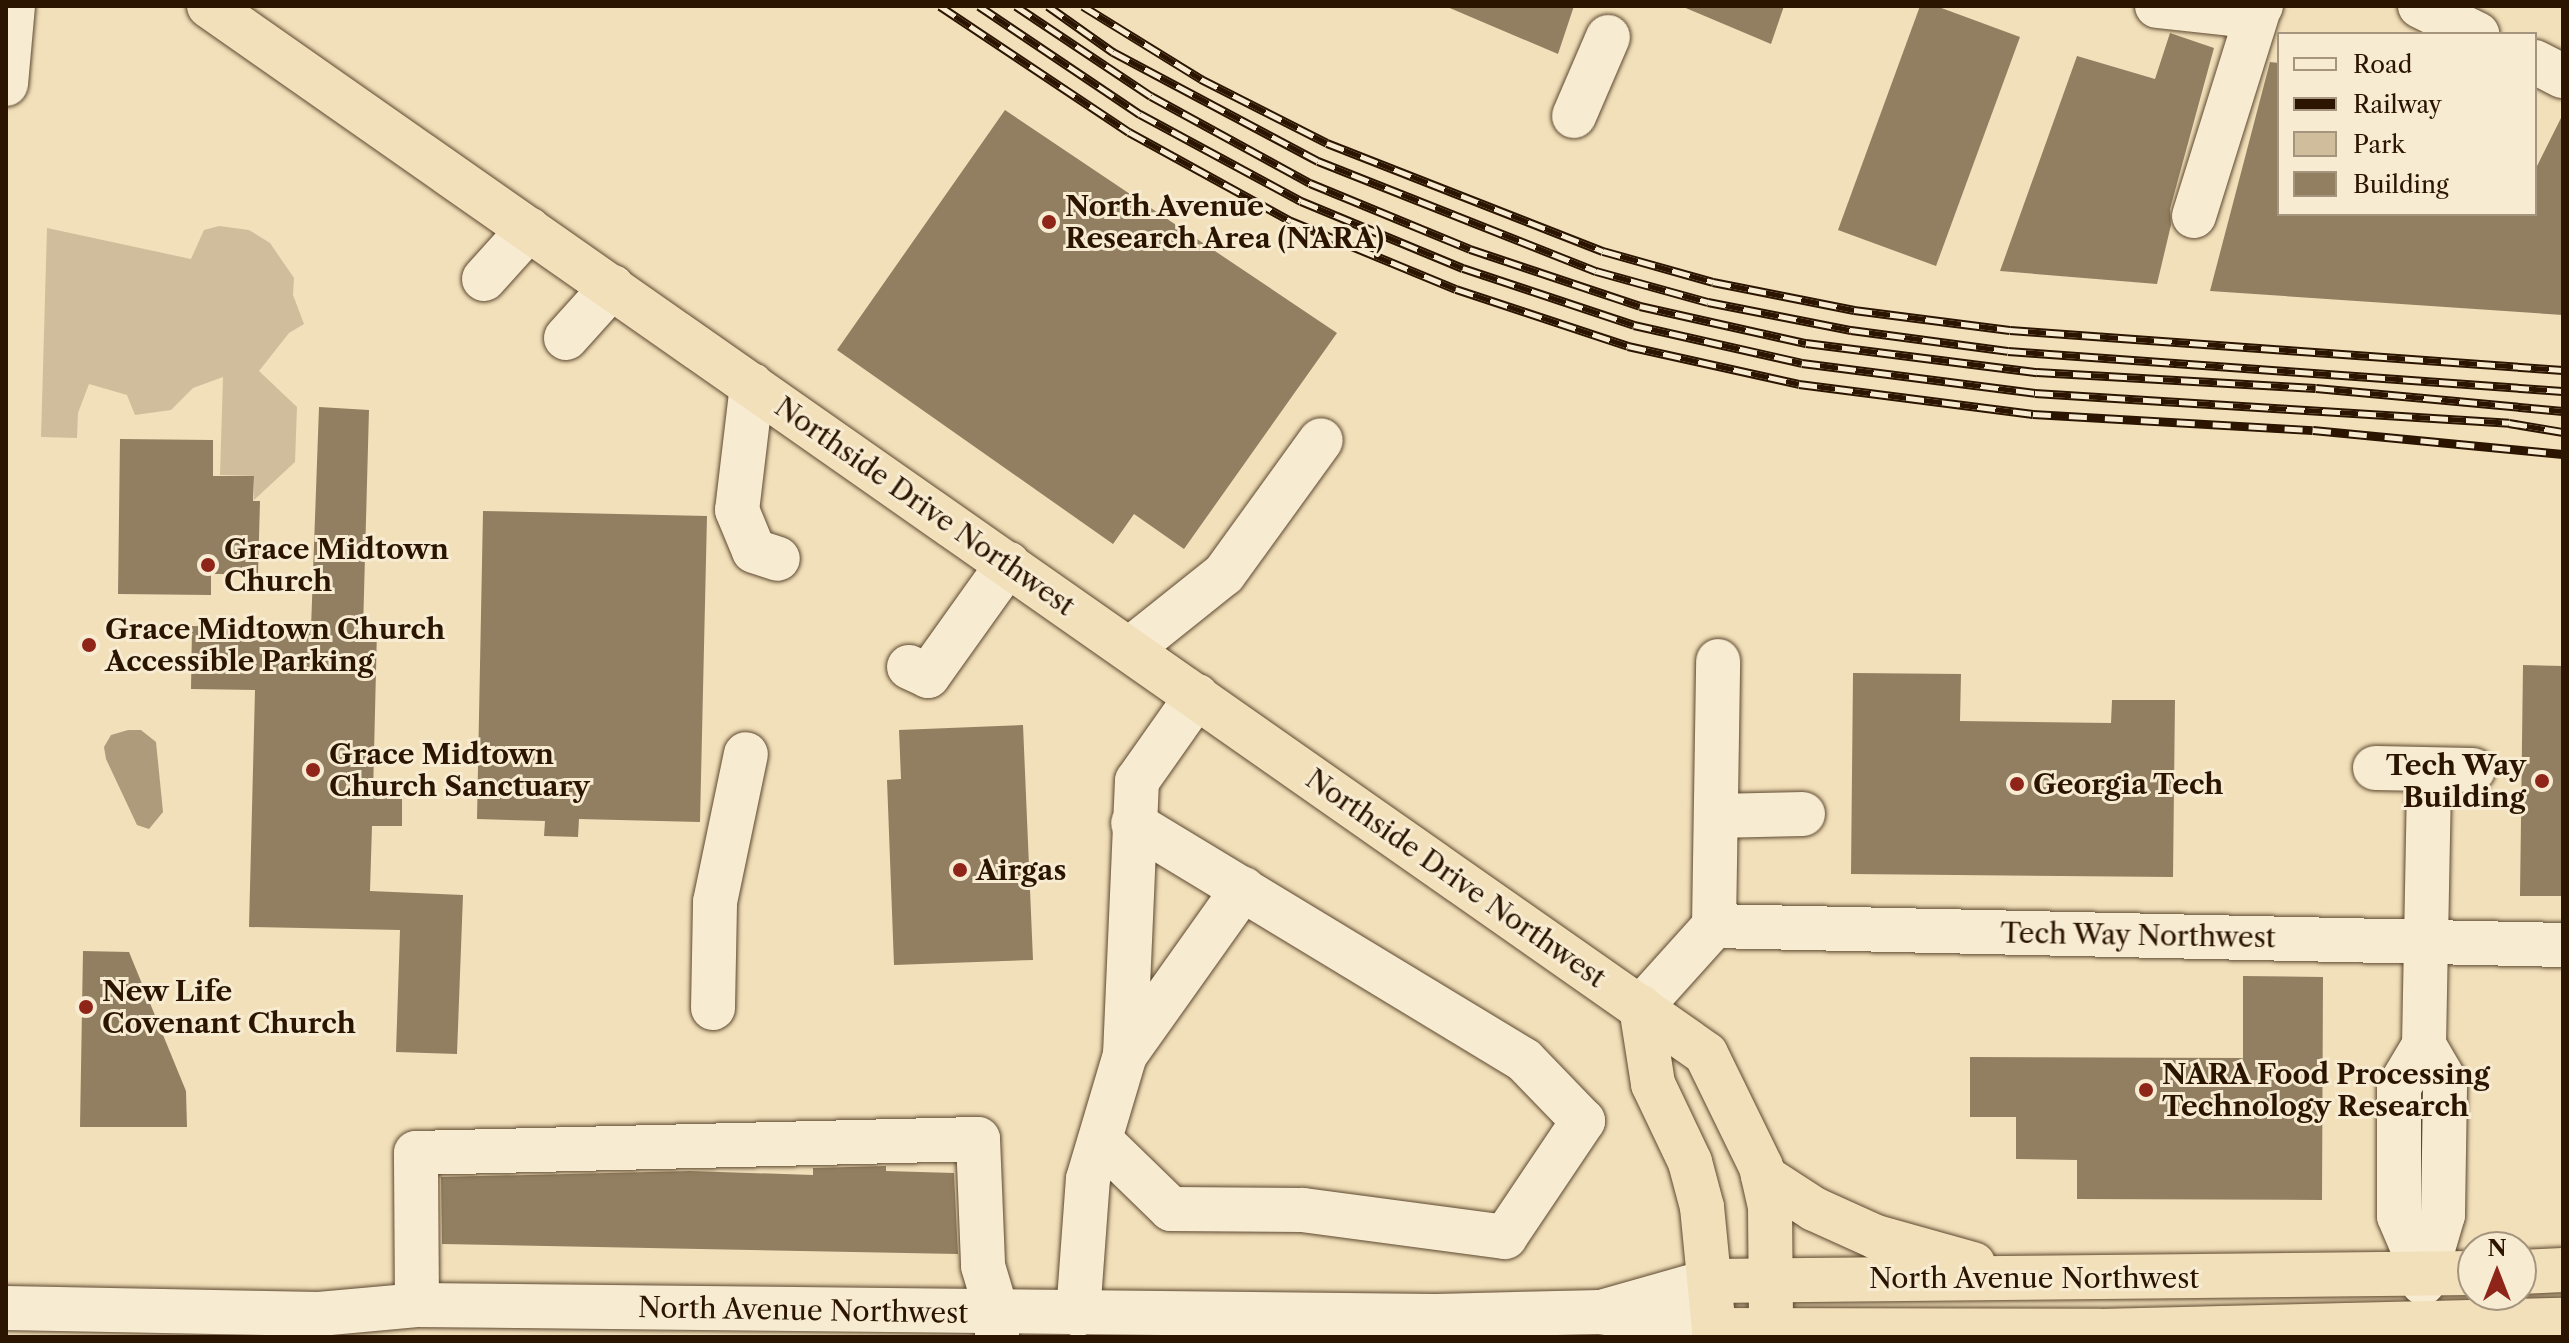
<!DOCTYPE html>
<style>
body{margin:0}
#map{position:relative;width:2569px;height:1343px;overflow:hidden;background:#f2e0ba;font-family:"Libre Caslon Text",serif}
div>[style]{position:absolute}
.green>*{inset:0;background:#d0bd9b}
.water>*{inset:0;background:#ae9b7b}
.building>*{inset:0;background:#927f61}
.roads{filter:drop-shadow(0 0 2px #5d482f) drop-shadow(0 0 2px #5d482f)}
.minor>*{height:44px;margin:-22px;padding:0 22px;transform-origin:22px;border-radius:22px;background:#f7ebd2}
.highway>*{height:44px;margin:-22px;padding:0 22px;transform-origin:22px;border-radius:22px;background:#f2e0ba}
.rail>*{height:9px;margin-top:-4.5px;transform-origin:0;background:repeating-linear-gradient(90deg,#f7ebd2 0 18px,#2b1501 0 36px);box-sizing:border-box;border-block:2px solid #2b1501}
.dots>*{width:22px;height:22px;translate:-50% -50%;box-sizing:border-box;border:4px solid #f7ebd2;border-radius:50%}
span{translate:-50% -50%;white-space:nowrap;text-align:center;line-height:1.15;-webkit-text-stroke:6px #f7ebd2;paint-order:stroke}
.poi-label{font-size:28px;color:#2b1501;font-weight:700}
.left{translate:0 -50%;text-align:left}
.right{translate:-100% -50%;text-align:right}
.street-label{font-size:28px;color:#2b1501}
.frame{position:absolute;inset:0;border:8px solid #2b1501;pointer-events:none}
.legend{position:absolute;left:2277px;top:32px;width:260px;height:184px;box-sizing:border-box;background:#f7ebd2;border:2px solid #a5957e;margin:0;padding:10px 14px;list-style:none;font-size:24px;color:#2b1501}
.legend li{display:flex;align-items:center;gap:16px;height:40px}
.legend b{width:40px;border:2px solid #a5957e}
.north{position:absolute;left:2457px;top:1231px;width:80px;height:80px;box-sizing:border-box;background:#f7ebd2;border:2px solid #a5957e;border-radius:50%;rotate:0deg;font-size:22px;font-weight:700;line-height:32px;text-align:center;color:#2b1501}
.north::after{content:'';display:block;margin:auto;width:28px;height:36px;background:#8f2418;clip-path:polygon(50% 0,100% 100%,50% 72%,0 100%)}
</style>
<div id="map">
<div class="green">
<div style="clip-path:polygon(219px 226px,249px 230px,270px 243px,294px 278px,293px 295px,304px 324px,289px 333px,259px 371px,297px 407px,295px 462px,254px 500px,254px 476px,220px 475px,223px 377px,193px 388px,171px 410px,135px 415px,127px 395px,89px 384px,78px 413px,77px 438px,41px 437px,47px 228px,191px 259px,204px 230px)"></div>
</div>
<div class="water">
<div style="clip-path:polygon(128px 730px,141px 730px,156px 742px,163px 812px,149px 829px,137px 825px,106px 759px,104px 747px,111px 735px)"></div>
</div>
<div class="building">
<div style="clip-path:polygon(1445px 6px,1574px 6px,1558px 54px)"></div>
<div style="clip-path:polygon(1681px 6px,1784px 6px,1771px 44px)"></div>
<div style="clip-path:polygon(1920px 6px,1936px 6px,2020px 37px,1936px 266px,1838px 230px)"></div>
<div style="clip-path:polygon(2170px 33px,2214px 48px,2170px 209px,2171px 225px,2157px 284px,2000px 271px,2077px 56px,2155px 79px)"></div>
<div style="clip-path:polygon(2270px 62px,2279px 63px,2279px 214px,2535px 214px,2535px 170px,2563px 114px,2563px 315px,2210px 291px)"></div>
<div style="clip-path:polygon(1005px 110px,1337px 333px,1184px 549px,1134px 514px,1113px 544px,837px 350px)"></div>
<div style="clip-path:polygon(319px 407px,369px 410px,363px 630px,377px 630px,373px 794px,402px 794px,402px 826px,372px 826px,370px 891px,463px 895px,457px 1054px,396px 1052px,400px 930px,249px 927px,255px 690px,191px 689px,192px 626px,311px 628px)"></div>
<div style="clip-path:polygon(120px 439px,213px 440px,213px 476px,254px 476px,253px 501px,260px 501px,258px 574px,211px 574px,211px 595px,118px 594px)"></div>
<div style="clip-path:polygon(483px 511px,707px 516px,700px 822px,579px 819px,578px 837px,544px 836px,545px 821px,477px 819px)"></div>
<div style="clip-path:polygon(2523px 665px,2563px 666px,2563px 896px,2520px 896px)"></div>
<div style="clip-path:polygon(1853px 673px,1961px 674px,1960px 721px,2111px 723px,2112px 700px,2175px 700px,2173px 877px,1851px 874px)"></div>
<div style="clip-path:polygon(1023px 725px,1033px 960px,894px 965px,887px 780px,901px 779px,899px 730px)"></div>
<div style="clip-path:polygon(83px 951px,129px 952px,186px 1091px,187px 1127px,80px 1127px)"></div>
<div style="clip-path:polygon(2243px 976px,2323px 977px,2322px 1200px,2077px 1199px,2077px 1160px,2016px 1159px,2016px 1117px,1970px 1117px,1970px 1057px,2243px 1058px)"></div>
<div style="clip-path:polygon(886px 1166px,886px 1171px,954px 1173px,958px 1254px,442px 1244px,441px 1177px,690px 1171px,813px 1175px,813px 1168px)"></div>
</div>
<div class="roads">
<div class="minor">
<div style="left:2157px;top:6px;width:74px;rotate:6.2deg"></div>
<div style="left:2231px;top:14px;width:31px;rotate:-15deg"></div>
<div style="left:2420px;top:6px;width:64px;rotate:26.2deg"></div>
<div style="left:2535px;top:62px;width:31px;rotate:27deg"></div>
<div style="left:6px;top:84px;width:78px;rotate:-84.9deg"></div>
<div style="left:1574px;top:116px;width:86px;rotate:-66.7deg"></div>
<div style="left:2194px;top:216px;width:218px;rotate:-72.6deg"></div>
<div style="left:484px;top:279px;width:67px;rotate:-48deg"></div>
<div style="left:566px;top:338px;width:69px;rotate:-48deg"></div>
<div style="left:752px;top:385px;width:126px;rotate:96.8deg"></div>
<div style="left:737px;top:510px;width:44px;rotate:67.5deg"></div>
<div style="left:754px;top:551px;width:25px;rotate:18deg"></div>
<div style="left:1130px;top:649px;width:120px;rotate:-38.6deg"></div>
<div style="left:1224px;top:574px;width:165px;rotate:-54.1deg"></div>
<div style="left:909px;top:667px;width:21px;rotate:25deg"></div>
<div style="left:928px;top:676px;width:138px;rotate:-54.5deg"></div>
<div style="left:2375px;top:768px;width:98px;rotate:1.2deg"></div>
<div style="left:1716px;top:816px;width:87px;rotate:-1.3deg"></div>
<div style="left:1714px;top:926px;width:849px;rotate:1.28deg"></div>
<div style="left:1641px;top:1007px;width:109px;rotate:-48deg"></div>
<div style="left:1714px;top:926px;width:265px;rotate:-89.1deg"></div>
<div style="left:713px;top:1008px;width:106px;rotate:-88.9deg"></div>
<div style="left:715px;top:902px;width:151px;rotate:-78.2deg"></div>
<div style="left:1125px;top:1055px;width:204px;rotate:-54.6deg"></div>
<div style="left:1100px;top:1140px;width:99px;rotate:44.2deg"></div>
<div style="left:1171px;top:1209px;width:132px;rotate:0.4deg"></div>
<div style="left:1303px;top:1210px;width:204px;rotate:7.6deg"></div>
<div style="left:1505px;top:1237px;width:140px;rotate:-56.1deg"></div>
<div style="left:1583px;top:1121px;width:85px;rotate:-134deg"></div>
<div style="left:1524px;top:1060px;width:457px;rotate:-148.8deg"></div>
<div style="left:2424px;top:1275px;width:64px;rotate:-113deg"></div>
<div style="left:2399px;top:1216px;width:129px;rotate:-90deg"></div>
<div style="left:2399px;top:1087px;width:49px;rotate:-59.2deg"></div>
<div style="left:2424px;top:1045px;width:269px;rotate:-88.9deg"></div>
<div style="left:2423px;top:1283px;width:71px;rotate:-73.6deg"></div>
<div style="left:2443px;top:1215px;width:134px;rotate:-89.1deg"></div>
<div style="left:2445px;top:1081px;width:42px;rotate:-120.3deg"></div>
<div style="left:417px;top:1305px;width:152px;rotate:-90.4deg"></div>
<div style="left:416px;top:1153px;width:562px;rotate:-1.43deg"></div>
<div style="left:978px;top:1139px;width:127px;rotate:87.7deg"></div>
<div style="left:983px;top:1266px;width:49px;rotate:73.4deg"></div>
<div style="left:997px;top:1313px;width:24px;rotate:90deg"></div>
<div style="left:6px;top:1308px;width:313px;rotate:1.1deg"></div>
<div style="left:319px;top:1314px;width:98px;rotate:-5.2deg"></div>
<div style="left:417px;top:1305px;width:1019px;rotate:0.62deg"></div>
<div style="left:1436px;top:1316px;width:164px;rotate:-1.4deg"></div>
<div style="left:1600px;top:1312px;width:115px;rotate:9deg"></div>
<div style="left:1605px;top:1311px;width:109px;rotate:-15.9deg"></div>
<div style="left:1078px;top:1314px;width:135px;rotate:-85.8deg"></div>
<div style="left:1088px;top:1179px;width:129px;rotate:-73.4deg"></div>
<div style="left:1125px;top:1055px;width:274px;rotate:-87.5deg"></div>
<div style="left:1137px;top:781px;width:104px;rotate:-54.8deg"></div>
</div>
<div class="highway">
<div style="left:209px;top:6px;width:1827px;rotate:34.99deg"></div>
<div style="left:1706px;top:1054px;width:126px;rotate:64deg"></div>
<div style="left:1761px;top:1167px;width:41px;rotate:77.3deg"></div>
<div style="left:1770px;top:1207px;width:125px;rotate:89.5deg"></div>
<div style="left:1641px;top:1007px;width:78px;rotate:81.1deg"></div>
<div style="left:1653px;top:1084px;width:86px;rotate:64.6deg"></div>
<div style="left:1690px;top:1162px;width:47px;rotate:75.1deg"></div>
<div style="left:1702px;top:1207px;width:124px;rotate:84.4deg"></div>
<div style="left:1714px;top:1330px;width:386px;rotate:0.1deg"></div>
<div style="left:2100px;top:1331px;width:463px;rotate:-1.4deg"></div>
<div style="left:1763px;top:1176px;width:61px;rotate:32.9deg"></div>
<div style="left:1814px;top:1209px;width:68px;rotate:24.3deg"></div>
<div style="left:1876px;top:1237px;width:101px;rotate:15.6deg"></div>
<div style="left:2521px;top:1272px;width:42px;rotate:-2.7deg"></div>
<div style="left:1710px;top:1281px;width:763px;rotate:-0.6deg"></div>
</div>
</div>
<div class="rail">
<div style="left:940px;top:6px;width:227px;rotate:33.7deg"></div>
<div style="left:1129px;top:132px;width:185px;rotate:28.8deg"></div>
<div style="left:1291px;top:221px;width:178px;rotate:22.4deg"></div>
<div style="left:1456px;top:289px;width:181px;rotate:18.3deg"></div>
<div style="left:1628px;top:346px;width:175px;rotate:12.5deg"></div>
<div style="left:1799px;top:384px;width:236px;rotate:7.3deg"></div>
<div style="left:2033px;top:414px;width:280px;rotate:3.3deg"></div>
<div style="left:2313px;top:430px;width:251px;rotate:5.5deg"></div>
<div style="left:979px;top:6px;width:194px;rotate:33.9deg"></div>
<div style="left:1140px;top:114px;width:183px;rotate:28.4deg"></div>
<div style="left:1301px;top:201px;width:175px;rotate:22.5deg"></div>
<div style="left:1463px;top:268px;width:180px;rotate:18.4deg"></div>
<div style="left:1634px;top:325px;width:172px;rotate:12.7deg"></div>
<div style="left:1802px;top:363px;width:235px;rotate:7.3deg"></div>
<div style="left:2035px;top:393px;width:475px;rotate:3.6deg"></div>
<div style="left:2509px;top:423px;width:55px;rotate:9.5deg"></div>
<div style="left:1016px;top:6px;width:162px;rotate:33.7deg"></div>
<div style="left:1151px;top:96px;width:181px;rotate:28.7deg"></div>
<div style="left:1310px;top:183px;width:173px;rotate:22.4deg"></div>
<div style="left:1470px;top:249px;width:179px;rotate:18.5deg"></div>
<div style="left:1640px;top:306px;width:170px;rotate:12.6deg"></div>
<div style="left:1806px;top:343px;width:233px;rotate:7.2deg"></div>
<div style="left:2037px;top:372px;width:279px;rotate:3.3deg"></div>
<div style="left:2316px;top:388px;width:248px;rotate:5.3deg"></div>
<div style="left:1048px;top:6px;width:80px;rotate:35.3deg"></div>
<div style="left:1113px;top:52px;width:232px;rotate:28deg"></div>
<div style="left:1318px;top:161px;width:299px;rotate:21.6deg"></div>
<div style="left:1596px;top:271px;width:116px;rotate:15.5deg"></div>
<div style="left:1708px;top:302px;width:146px;rotate:11.1deg"></div>
<div style="left:1851px;top:330px;width:158px;rotate:7.6deg"></div>
<div style="left:2008px;top:351px;width:556px;rotate:4.12deg"></div>
<div style="left:1083px;top:6px;width:139px;rotate:31.7deg"></div>
<div style="left:1201px;top:79px;width:141px;rotate:26.9deg"></div>
<div style="left:1327px;top:143px;width:296px;rotate:21.4deg"></div>
<div style="left:1603px;top:251px;width:114px;rotate:15.7deg"></div>
<div style="left:1713px;top:282px;width:144px;rotate:11.2deg"></div>
<div style="left:1854px;top:310px;width:157px;rotate:7.3deg"></div>
<div style="left:2010px;top:330px;width:554px;rotate:4.14deg"></div>
</div>
<div class="dots">
<div style="left:1049px;top:222px;background:#8f2418"></div>
<div style="left:208px;top:565px;background:#8f2418"></div>
<div style="left:89px;top:645px;background:#8f2418"></div>
<div style="left:313px;top:770px;background:#8f2418"></div>
<div style="left:2542px;top:781px;background:#8f2418"></div>
<div style="left:2017px;top:784px;background:#8f2418"></div>
<div style="left:960px;top:870px;background:#8f2418"></div>
<div style="left:86px;top:1007px;background:#8f2418"></div>
<div style="left:2146px;top:1090px;background:#8f2418"></div>
</div>
<div class="poi-label">
<span class="left" style="left:1065px;top:222px">North Avenue<br>Research Area (NARA)</span>
<span class="left" style="left:224px;top:565px">Grace Midtown<br>Church</span>
<span class="left" style="left:105px;top:645px">Grace Midtown Church<br>Accessible Parking</span>
<span class="left" style="left:329px;top:770px">Grace Midtown<br>Church Sanctuary</span>
<span class="right" style="left:2526px;top:781px">Tech Way<br>Building</span>
<span class="left" style="left:2033px;top:784px">Georgia Tech</span>
<span class="left" style="left:976px;top:870px">Airgas</span>
<span class="left" style="left:102px;top:1007px">New Life<br>Covenant Church</span>
<span class="left" style="left:2162px;top:1090px">NARA Food Processing<br>Technology Research</span>
</div>
<div class="street-label">
<span style="left:925px;top:506px;rotate:35deg">Northside Drive Northwest</span>
<span style="left:1456px;top:878px;rotate:35deg">Northside Drive Northwest</span>
<span style="left:2138px;top:935px;rotate:1deg">Tech Way Northwest</span>
<span style="left:2034px;top:1278px">North Avenue Northwest</span>
<span style="left:803px;top:1310px;rotate:1deg">North Avenue Northwest</span>
</div>
<div class="frame"></div>
<ul class="legend">
<li><b style="height:10px;background:#f7ebd2"></b>Road</li>
<li><b style="height:10px;background:#2b1501"></b>Railway</li>
<li><b style="height:22px;background:#d0bd9b"></b>Park</li>
<li><b style="height:22px;background:#927f61"></b>Building</li>
</ul>
<div class="north">N</div>
</div>
